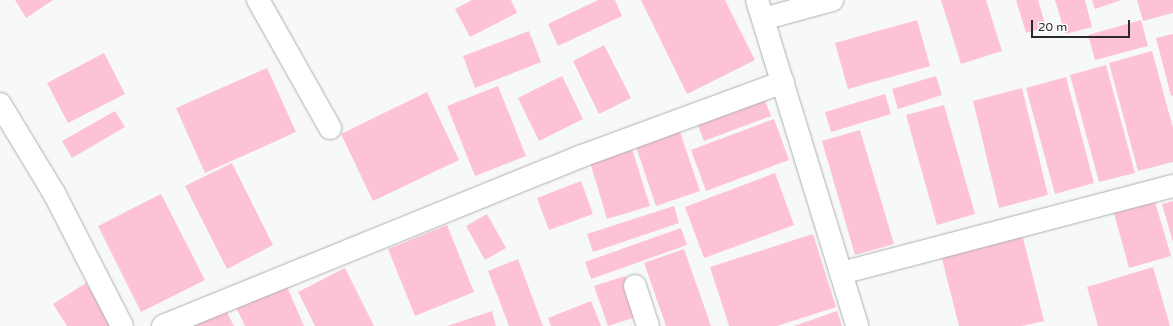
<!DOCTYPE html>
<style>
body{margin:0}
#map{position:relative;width:1173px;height:326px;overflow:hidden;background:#f7f8fa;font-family:"Varela Round",sans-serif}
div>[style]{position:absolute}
.building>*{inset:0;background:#fdc2d7}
.roads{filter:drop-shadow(0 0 1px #aeafb1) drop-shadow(0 0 1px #aeafb1)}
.minor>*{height:22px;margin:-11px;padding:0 11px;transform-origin:11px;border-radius:11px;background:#fff}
span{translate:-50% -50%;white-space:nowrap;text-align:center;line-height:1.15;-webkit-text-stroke:3px #fff;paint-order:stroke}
.scale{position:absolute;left:1031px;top:20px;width:99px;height:18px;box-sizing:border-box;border:2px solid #2a2a2b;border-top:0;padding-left:5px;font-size:12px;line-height:14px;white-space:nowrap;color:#2a2a2b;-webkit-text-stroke:3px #fff;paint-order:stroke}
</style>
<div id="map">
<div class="building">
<div style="clip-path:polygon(15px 0,53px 0,26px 18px)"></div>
<div style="clip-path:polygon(472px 0,511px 0,517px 13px,470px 37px,455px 9px)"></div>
<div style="clip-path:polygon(598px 0,615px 0,622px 16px,558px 46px,548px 24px)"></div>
<div style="clip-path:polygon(641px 0,725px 0,755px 60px,687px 94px)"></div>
<div style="clip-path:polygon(941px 0,986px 0,1002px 51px,961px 64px)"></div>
<div style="clip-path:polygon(1016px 0,1038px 0,1046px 27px,1026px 33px)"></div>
<div style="clip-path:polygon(1055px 0,1085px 0,1092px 27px,1065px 34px)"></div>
<div style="clip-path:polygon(1092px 0,1121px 0,1095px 9px)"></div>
<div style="clip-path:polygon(1137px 0,1173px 0,1173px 13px,1143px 21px)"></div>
<div style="clip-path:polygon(917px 20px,930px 66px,848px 89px,835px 43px)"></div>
<div style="clip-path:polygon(1141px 20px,1148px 46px,1095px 60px,1088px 35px)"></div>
<div style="clip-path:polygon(529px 31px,541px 62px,475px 88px,463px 56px)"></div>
<div style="clip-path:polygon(1173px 34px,1173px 95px,1171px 96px,1156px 38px)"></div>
<div style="clip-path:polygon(604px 45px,631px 98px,599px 114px,573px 61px)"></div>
<div style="clip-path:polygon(1152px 51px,1173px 128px,1173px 162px,1138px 171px,1109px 63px)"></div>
<div style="clip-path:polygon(104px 53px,125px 94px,68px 123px,47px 83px)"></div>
<div style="clip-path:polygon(1106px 65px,1135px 173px,1099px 182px,1070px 75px)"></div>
<div style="clip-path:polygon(267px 68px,296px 132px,205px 173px,176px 108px)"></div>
<div style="clip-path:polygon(562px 76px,583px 119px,539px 141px,518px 98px)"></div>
<div style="clip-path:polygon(936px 76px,942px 95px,898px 109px,892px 89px)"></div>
<div style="clip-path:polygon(1066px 77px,1094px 183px,1055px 194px,1026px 88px)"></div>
<div style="clip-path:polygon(498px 86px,526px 156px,475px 176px,447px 106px)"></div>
<div style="clip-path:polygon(1022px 88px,1048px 195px,999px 208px,973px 101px)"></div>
<div style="clip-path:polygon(427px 92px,459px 160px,373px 201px,341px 134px)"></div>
<div style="clip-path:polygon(762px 93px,771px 116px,704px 141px,695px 118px)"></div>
<div style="clip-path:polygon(885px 94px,891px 114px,831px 132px,825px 112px)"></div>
<div style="clip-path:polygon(944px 105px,975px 214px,937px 225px,906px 115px)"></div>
<div style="clip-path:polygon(115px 111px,125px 127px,72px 158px,62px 141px)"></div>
<div style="clip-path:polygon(774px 119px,789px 160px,706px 191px,691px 150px)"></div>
<div style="clip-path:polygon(678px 126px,700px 191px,656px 206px,634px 141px)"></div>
<div style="clip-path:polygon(860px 130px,894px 244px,855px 255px,822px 141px)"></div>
<div style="clip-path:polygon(632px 149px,650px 206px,607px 219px,590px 162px)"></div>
<div style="clip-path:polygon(232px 163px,273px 245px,227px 269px,185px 186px)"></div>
<div style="clip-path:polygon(775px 173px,794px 225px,704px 258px,685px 207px)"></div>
<div style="clip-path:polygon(581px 181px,593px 214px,549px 230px,537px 198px)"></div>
<div style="clip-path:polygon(161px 194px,205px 280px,141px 312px,98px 226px)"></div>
<div style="clip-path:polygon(1153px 195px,1171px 256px,1129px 268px,1112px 206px)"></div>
<div style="clip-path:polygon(1173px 201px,1173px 242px,1162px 204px)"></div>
<div style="clip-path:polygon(674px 206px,679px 223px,593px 252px,587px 234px)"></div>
<div style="clip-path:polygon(487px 214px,506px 248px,485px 260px,466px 226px)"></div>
<div style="clip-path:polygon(447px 225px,474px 292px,415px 316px,388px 249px)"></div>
<div style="clip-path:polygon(681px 228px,687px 245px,591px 279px,585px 262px)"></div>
<div style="clip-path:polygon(813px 234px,836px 307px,777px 326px,729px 326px,710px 267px)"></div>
<div style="clip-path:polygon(1022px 234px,1044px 321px,1022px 326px,959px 326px,941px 255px)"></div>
<div style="clip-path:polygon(684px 249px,711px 326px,666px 326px,644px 263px)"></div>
<div style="clip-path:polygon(518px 259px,543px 326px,509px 326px,488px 271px)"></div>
<div style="clip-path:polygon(1153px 267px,1170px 326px,1098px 326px,1087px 287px)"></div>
<div style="clip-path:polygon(345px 268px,374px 326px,315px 326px,298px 292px)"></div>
<div style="clip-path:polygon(625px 276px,639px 316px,608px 326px,594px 286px)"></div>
<div style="clip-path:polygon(284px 280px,304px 326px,245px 326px,234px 303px)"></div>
<div style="clip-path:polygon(86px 283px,113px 326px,67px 326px,53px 304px)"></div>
<div style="clip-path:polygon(591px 301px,601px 326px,551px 326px,548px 318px)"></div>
<div style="clip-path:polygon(224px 306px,234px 326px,182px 326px)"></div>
<div style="clip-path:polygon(492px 311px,496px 326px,447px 326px)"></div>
<div style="clip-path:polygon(837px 311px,842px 326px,794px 326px)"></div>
</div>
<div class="roads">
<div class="minor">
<div style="left:258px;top:0;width:147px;rotate:60.6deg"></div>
<div style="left:757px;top:0;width:341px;rotate:72.9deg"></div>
<div style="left:763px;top:19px;width:72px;rotate:-15.4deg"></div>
<div style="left:0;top:104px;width:104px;rotate:58.8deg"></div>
<div style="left:54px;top:193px;width:149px;rotate:62.9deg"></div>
<div style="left:841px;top:273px;width:343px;rotate:-14.7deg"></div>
<div style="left:635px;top:286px;width:42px;rotate:72deg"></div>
<div style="left:163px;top:326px;width:452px;rotate:-22.1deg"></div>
<div style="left:582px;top:156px;width:214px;rotate:-20.2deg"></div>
</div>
</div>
<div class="scale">20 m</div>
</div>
